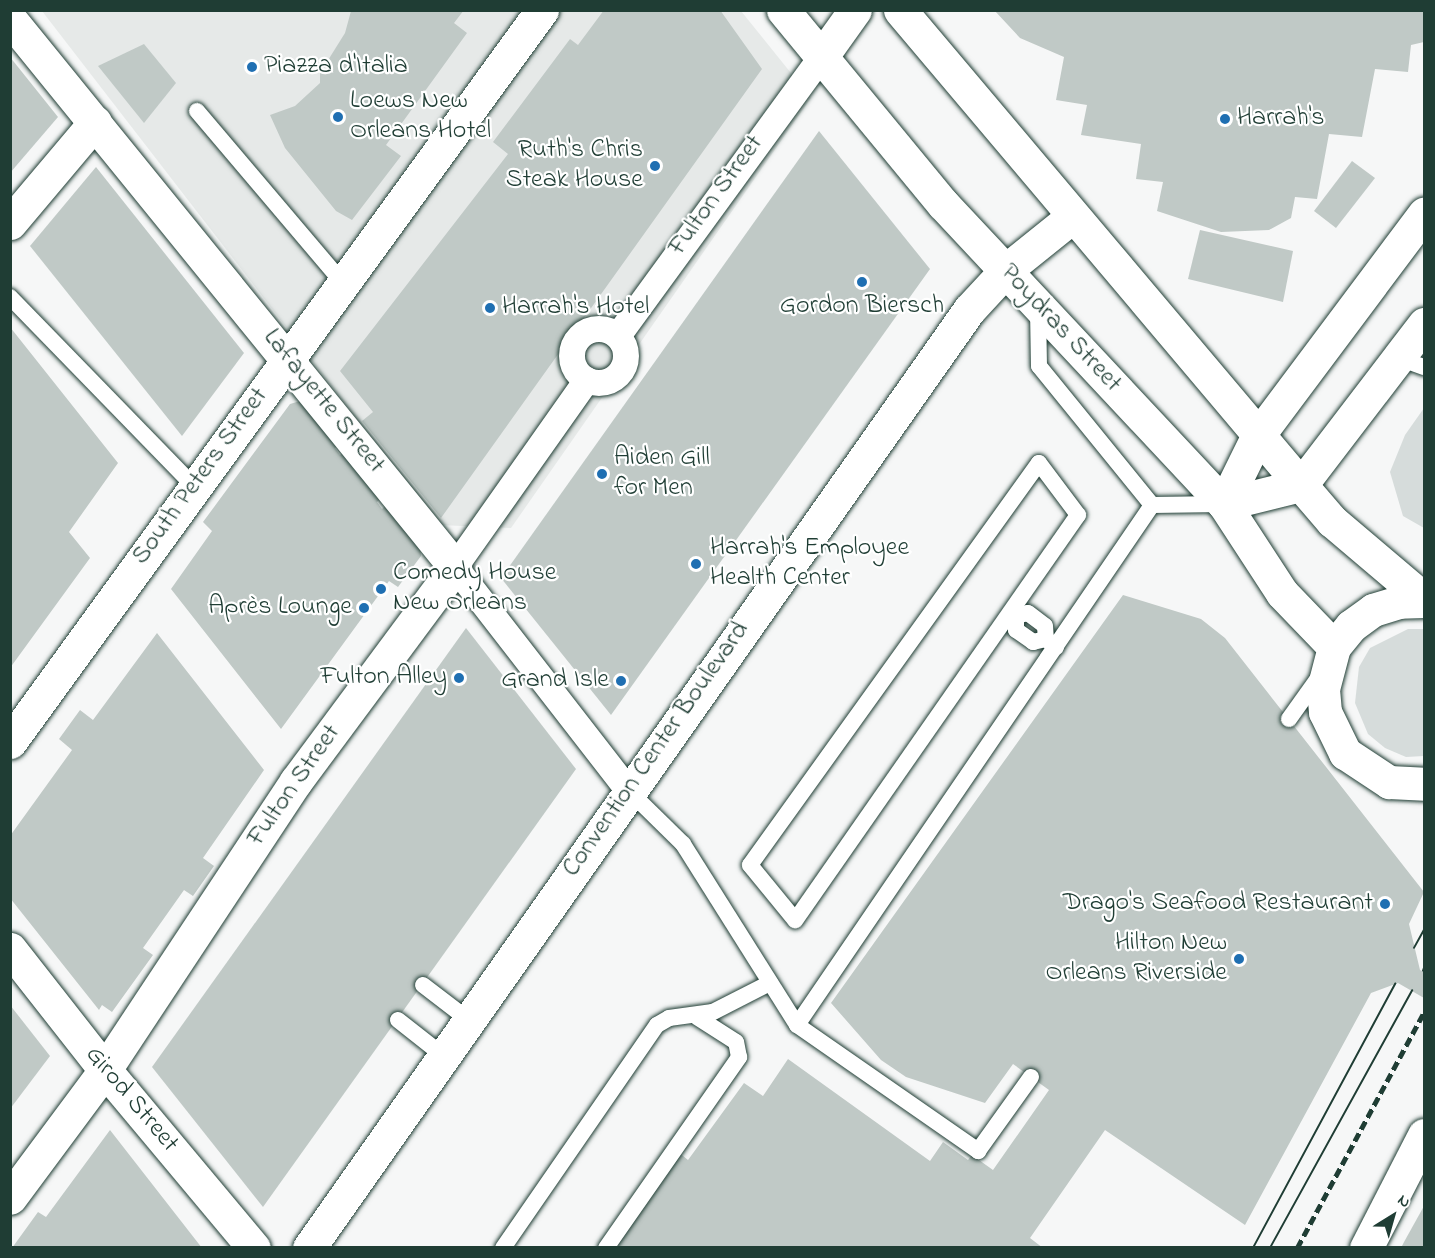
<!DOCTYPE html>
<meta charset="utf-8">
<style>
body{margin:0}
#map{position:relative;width:1435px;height:1258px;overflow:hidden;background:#f6f7f7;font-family:"Indie Flower",sans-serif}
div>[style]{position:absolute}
.built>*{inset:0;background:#e6e9e8}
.green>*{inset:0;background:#d6dcdb}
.building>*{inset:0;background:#c0c9c6}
.roads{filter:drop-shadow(0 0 2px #1f3d34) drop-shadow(0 0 2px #1f3d34)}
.service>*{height:16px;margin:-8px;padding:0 8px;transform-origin:8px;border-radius:8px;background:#fff}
.pedestrian>*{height:26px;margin:-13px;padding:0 13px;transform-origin:13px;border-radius:13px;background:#fff}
.pedestrian>.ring{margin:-13px;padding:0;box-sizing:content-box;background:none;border:26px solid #fff;border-radius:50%}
.minor>*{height:33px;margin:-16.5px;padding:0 16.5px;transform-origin:16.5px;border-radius:16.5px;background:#fff}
.tertiary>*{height:33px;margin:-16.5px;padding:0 16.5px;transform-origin:16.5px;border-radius:16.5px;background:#fff}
.primary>*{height:33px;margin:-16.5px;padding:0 16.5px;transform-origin:16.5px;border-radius:16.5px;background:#fff}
.tram>*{height:1.5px;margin:-0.75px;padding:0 0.75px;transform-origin:0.75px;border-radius:0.75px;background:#1f3d34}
.rail>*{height:4.5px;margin-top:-2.25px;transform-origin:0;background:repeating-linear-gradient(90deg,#1f3d34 0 9px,transparent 0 13.5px)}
.dots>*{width:16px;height:16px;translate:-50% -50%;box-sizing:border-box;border:3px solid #fff;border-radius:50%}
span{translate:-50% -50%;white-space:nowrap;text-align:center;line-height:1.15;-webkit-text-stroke:4.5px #fff;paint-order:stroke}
.poi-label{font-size:26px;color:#1f3d34}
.left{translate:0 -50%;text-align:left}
.right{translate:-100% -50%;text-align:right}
.street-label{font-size:26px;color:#1f3d34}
.frame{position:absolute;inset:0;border:12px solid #1f3d34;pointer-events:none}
.north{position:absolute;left:1363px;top:1186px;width:60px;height:60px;-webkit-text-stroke:4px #fff;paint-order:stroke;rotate:37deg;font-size:16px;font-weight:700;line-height:24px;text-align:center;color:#1f3d34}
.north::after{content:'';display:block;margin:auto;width:21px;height:27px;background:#1f3d34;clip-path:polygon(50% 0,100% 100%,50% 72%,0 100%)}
</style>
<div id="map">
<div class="built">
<div style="clip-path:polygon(42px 11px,741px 11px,811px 98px,511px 528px,439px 525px)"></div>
</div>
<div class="green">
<div style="clip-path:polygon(1424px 408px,1424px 528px,1403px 516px,1390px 472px,1405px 435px)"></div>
<div style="clip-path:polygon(1408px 629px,1424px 629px,1424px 756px,1406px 757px,1385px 748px,1368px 734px,1355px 703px,1359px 667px,1370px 648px)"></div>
</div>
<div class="building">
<div style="clip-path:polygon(464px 10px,454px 23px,467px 33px,386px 145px,401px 156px,352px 220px,336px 211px,285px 148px,270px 115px,295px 106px,320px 83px,320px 73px,345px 33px,351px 11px)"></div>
<div style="clip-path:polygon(604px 10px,720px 10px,762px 69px,441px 518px,362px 421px,373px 412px,340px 371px,508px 154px,493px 142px,570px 39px,578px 45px)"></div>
<div style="clip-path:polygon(994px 10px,1424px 10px,1424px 42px,1411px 45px,1408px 72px,1375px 69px,1362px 137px,1329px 134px,1317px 199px,1295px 197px,1291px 218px,1269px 230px,1221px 232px,1157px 211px,1163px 182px,1136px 179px,1141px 144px,1081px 135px,1087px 105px,1056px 100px,1064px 57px,1020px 38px)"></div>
<div style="clip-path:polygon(144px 44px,176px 83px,144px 123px,98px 66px)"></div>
<div style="clip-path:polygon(10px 57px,58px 117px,10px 173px)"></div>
<div style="clip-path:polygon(819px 131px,930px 269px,611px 715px,501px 578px)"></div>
<div style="clip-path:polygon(1352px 161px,1375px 178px,1336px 228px,1314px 211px)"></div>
<div style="clip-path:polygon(96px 167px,244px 353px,182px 436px,30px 246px)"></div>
<div style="clip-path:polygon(1200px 230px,1293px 251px,1283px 302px,1188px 279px)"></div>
<div style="clip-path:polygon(10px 327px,118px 463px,69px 532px,90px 558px,10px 668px)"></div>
<div style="clip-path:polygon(300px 401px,340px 444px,335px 448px,340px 455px,346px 451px,382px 497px,377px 502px,382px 509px,387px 504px,420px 546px,421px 556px,398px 587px,389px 581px,281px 729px,171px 589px,212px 531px,203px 522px,290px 404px)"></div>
<div style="clip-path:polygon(1123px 595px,1201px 619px,1225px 638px,1424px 892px,1409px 924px,1420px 970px,1424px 972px,1424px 998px,1398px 983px,1371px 993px,1245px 1225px,1105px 1130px,1030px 1238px,1043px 1248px,611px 1248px,677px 1151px,688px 1160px,744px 1083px,763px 1096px,788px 1059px,930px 1161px,943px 1142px,968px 1160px,972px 1155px,993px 1170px,1049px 1090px,1013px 1064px,985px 1103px,906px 1077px,881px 1060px,831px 1003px)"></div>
<div style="clip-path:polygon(466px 628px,576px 769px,263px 1207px,152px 1067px)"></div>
<div style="clip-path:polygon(157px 633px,264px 770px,203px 858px,214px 866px,193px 896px,184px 890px,143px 948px,153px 955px,112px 1012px,102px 1005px,99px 1010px,10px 898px,10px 836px,72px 750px,59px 739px,80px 710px,93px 720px)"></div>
<div style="clip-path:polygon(10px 1005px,50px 1056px,10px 1109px)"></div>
<div style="clip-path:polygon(110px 1130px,202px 1248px,12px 1248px,38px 1212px,46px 1217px)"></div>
<div style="clip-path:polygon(1424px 1206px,1424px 1248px,1401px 1248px,1404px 1242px)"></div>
</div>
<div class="roads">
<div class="service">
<div style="left:197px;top:111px;width:224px;rotate:49.7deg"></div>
<div style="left:10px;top:297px;width:264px;rotate:45.8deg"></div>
<div style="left:1038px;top:309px;width:57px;rotate:89deg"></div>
<div style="left:1039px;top:366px;width:179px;rotate:50.9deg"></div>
<div style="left:1399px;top:358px;width:27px;rotate:20deg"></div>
<div style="left:1039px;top:463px;width:65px;rotate:53.1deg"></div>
<div style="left:1078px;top:515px;width:494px;rotate:124.9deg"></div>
<div style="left:795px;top:920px;width:71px;rotate:-129.3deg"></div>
<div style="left:750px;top:865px;width:495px;rotate:-54.3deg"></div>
<div style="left:1152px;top:505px;width:71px;rotate:-0.8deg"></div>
<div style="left:1016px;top:616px;width:12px;rotate:-14deg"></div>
<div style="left:1028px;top:613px;width:21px;rotate:37deg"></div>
<div style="left:1045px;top:626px;width:13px;rotate:86deg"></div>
<div style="left:1046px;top:639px;width:13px;rotate:39deg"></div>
<div style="left:1016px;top:616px;width:14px;rotate:90deg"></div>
<div style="left:1016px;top:630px;width:21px;rotate:35deg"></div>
<div style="left:1033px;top:642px;width:13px;rotate:-13deg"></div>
<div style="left:1289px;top:719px;width:52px;rotate:-54.5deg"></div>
<div style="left:628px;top:790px;width:77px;rotate:44.5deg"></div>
<div style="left:683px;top:844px;width:214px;rotate:57.8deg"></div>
<div style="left:797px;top:1025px;width:221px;rotate:34.8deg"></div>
<div style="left:978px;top:1151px;width:91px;rotate:-54.4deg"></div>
<div style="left:423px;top:985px;width:59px;rotate:37.5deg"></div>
<div style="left:398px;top:1020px;width:60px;rotate:38.2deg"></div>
<div style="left:797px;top:1025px;width:630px;rotate:-55.68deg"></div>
<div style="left:503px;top:1248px;width:271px;rotate:-55.4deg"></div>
<div style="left:657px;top:1025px;width:14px;rotate:-30deg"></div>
<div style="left:669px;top:1018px;width:44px;rotate:-7.8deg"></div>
<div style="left:713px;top:1012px;width:64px;rotate:-27deg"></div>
<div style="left:606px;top:1248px;width:233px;rotate:-55.1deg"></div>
<div style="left:739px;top:1057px;width:15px;rotate:-101deg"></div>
<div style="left:736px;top:1042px;width:46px;rotate:-147.3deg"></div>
</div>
<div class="pedestrian">
<div class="ring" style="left:572px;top:329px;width:28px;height:28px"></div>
<div style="left:618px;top:336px;width:343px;rotate:-53.9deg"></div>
<div style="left:587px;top:380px;width:229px;rotate:125.2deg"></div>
<div style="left:455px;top:567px;width:282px;rotate:52.2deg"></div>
</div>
<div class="minor">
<div style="left:10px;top:19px;width:706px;rotate:50.92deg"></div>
<div style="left:455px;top:567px;width:267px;rotate:126.6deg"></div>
<div style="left:296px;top:781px;width:346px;rotate:123.5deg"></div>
<div style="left:105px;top:1070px;width:159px;rotate:126.6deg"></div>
<div style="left:10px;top:223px;width:132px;rotate:-49.9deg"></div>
<div style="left:1301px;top:485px;width:48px;rotate:49.3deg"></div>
<div style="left:1332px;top:521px;width:121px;rotate:40.3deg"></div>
<div style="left:1224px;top:504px;width:106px;rotate:56.9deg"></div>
<div style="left:1282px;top:593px;width:75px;rotate:46.1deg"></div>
<div style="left:1424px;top:601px;width:25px;rotate:178deg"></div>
<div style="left:1399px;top:602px;width:27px;rotate:163deg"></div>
<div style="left:1373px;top:610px;width:27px;rotate:144deg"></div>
<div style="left:1351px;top:626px;width:27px;rotate:129deg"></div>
<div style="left:1334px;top:647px;width:43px;rotate:104.7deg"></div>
<div style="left:1323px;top:689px;width:23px;rotate:85deg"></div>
<div style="left:1325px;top:712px;width:46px;rotate:64deg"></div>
<div style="left:1345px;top:753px;width:53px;rotate:33.4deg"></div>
<div style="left:1389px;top:782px;width:35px;rotate:3deg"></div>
<div style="left:10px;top:742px;width:905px;rotate:-53.99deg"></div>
<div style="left:10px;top:949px;width:154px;rotate:51.9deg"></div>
<div style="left:105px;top:1070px;width:232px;rotate:50.1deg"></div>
<div style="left:1366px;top:1248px;width:127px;rotate:-62.8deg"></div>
</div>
<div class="tertiary">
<div style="left:309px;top:1248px;width:1147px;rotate:-54.87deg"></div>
<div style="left:969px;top:310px;width:54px;rotate:-47.2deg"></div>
<div style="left:1006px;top:270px;width:85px;rotate:-38.8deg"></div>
</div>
<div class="primary">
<div style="left:783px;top:10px;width:251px;rotate:50.5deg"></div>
<div style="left:943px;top:204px;width:411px;rotate:46.9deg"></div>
<div style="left:900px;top:10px;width:622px;rotate:49.83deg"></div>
<div style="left:820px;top:59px;width:60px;rotate:-54.5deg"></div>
<div style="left:1224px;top:504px;width:75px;rotate:-63.8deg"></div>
<div style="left:1257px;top:437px;width:279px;rotate:-53.2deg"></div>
<div style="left:1224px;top:504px;width:79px;rotate:-13.9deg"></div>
<div style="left:1301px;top:485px;width:203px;rotate:-52.6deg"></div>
</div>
</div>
<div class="tram">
<div style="left:1414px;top:948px;width:21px;rotate:-61deg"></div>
<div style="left:1423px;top:971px;width:3px;rotate:-72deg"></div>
<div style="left:1253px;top:1248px;width:300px;rotate:-61.7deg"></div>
<div style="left:1270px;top:1248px;width:294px;rotate:-61.1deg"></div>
</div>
<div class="rail">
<div style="left:1297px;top:1248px;width:268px;rotate:-61.7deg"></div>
</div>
<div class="dots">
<div style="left:252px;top:67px;background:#1f6fb2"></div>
<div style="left:338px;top:117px;background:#1f6fb2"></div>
<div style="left:1225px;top:119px;background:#1f6fb2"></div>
<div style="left:655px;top:166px;background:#1f6fb2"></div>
<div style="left:862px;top:282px;background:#1f6fb2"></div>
<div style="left:490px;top:308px;background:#1f6fb2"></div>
<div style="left:602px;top:474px;background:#1f6fb2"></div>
<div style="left:696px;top:564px;background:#1f6fb2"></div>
<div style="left:381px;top:589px;background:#1f6fb2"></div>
<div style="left:364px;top:608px;background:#1f6fb2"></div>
<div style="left:459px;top:678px;background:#1f6fb2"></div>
<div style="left:621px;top:681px;background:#1f6fb2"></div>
<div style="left:1385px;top:904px;background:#1f6fb2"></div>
<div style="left:1239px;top:959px;background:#1f6fb2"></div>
</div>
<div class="poi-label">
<span class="left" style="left:264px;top:67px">Piazza d'Italia</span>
<span class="left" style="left:350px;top:117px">Loews New<br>Orleans Hotel</span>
<span class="left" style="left:1237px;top:119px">Harrah's</span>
<span class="right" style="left:643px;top:166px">Ruth's Chris<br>Steak House</span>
<span style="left:862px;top:307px">Gordon Biersch</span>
<span class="left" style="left:502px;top:308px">Harrah's Hotel</span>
<span class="left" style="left:614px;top:474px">Aiden Gill<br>for Men</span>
<span class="left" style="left:710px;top:564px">Harrah's Employee<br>Health Center</span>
<span class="left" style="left:393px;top:589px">Comedy House<br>New Orleans</span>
<span class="right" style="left:352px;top:608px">Après Lounge</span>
<span class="right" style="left:447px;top:678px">Fulton Alley</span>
<span class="right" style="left:609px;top:681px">Grand Isle</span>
<span class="right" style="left:1373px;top:904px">Drago's Seafood Restaurant</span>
<span class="right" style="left:1227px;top:959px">Hilton New<br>Orleans Riverside</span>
</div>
<div class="street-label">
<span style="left:717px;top:196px;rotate:-54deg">Fulton Street</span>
<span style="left:1060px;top:329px;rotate:47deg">Poydras Street</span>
<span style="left:323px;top:402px;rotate:51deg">Lafayette Street</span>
<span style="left:201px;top:477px;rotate:-54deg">South Peters Street</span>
<span style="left:657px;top:750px;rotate:-55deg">Convention Center Boulevard</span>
<span style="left:295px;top:786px;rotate:-55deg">Fulton Street</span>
<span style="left:131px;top:1100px;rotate:50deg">Girod Street</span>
</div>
<div class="frame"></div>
<div class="north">N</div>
</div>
